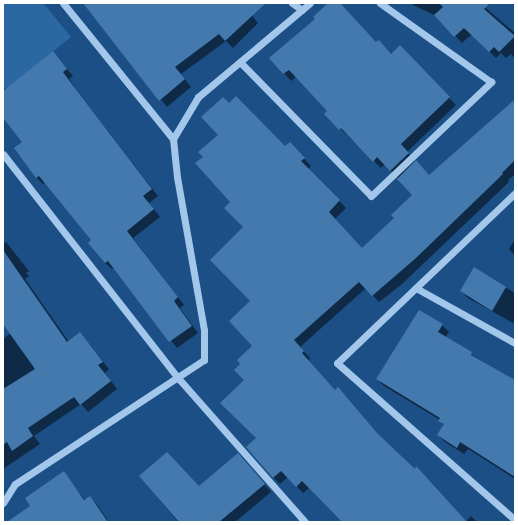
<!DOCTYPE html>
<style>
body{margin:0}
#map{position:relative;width:518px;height:525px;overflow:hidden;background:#1b4f85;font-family:Manrope,sans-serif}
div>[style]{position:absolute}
.green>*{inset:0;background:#2b67a2}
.shadow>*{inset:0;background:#0007}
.building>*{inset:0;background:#4479ae}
.minor>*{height:7px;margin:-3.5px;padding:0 3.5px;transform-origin:3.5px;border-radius:3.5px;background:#a2c7eb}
span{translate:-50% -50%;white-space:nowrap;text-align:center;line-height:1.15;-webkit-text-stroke:4px #1b4f85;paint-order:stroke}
.frame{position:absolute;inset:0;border:4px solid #fff;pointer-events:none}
</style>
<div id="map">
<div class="green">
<div style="clip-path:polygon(3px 3px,43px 3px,71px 37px,6px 89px,3px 86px)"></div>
</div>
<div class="shadow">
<div style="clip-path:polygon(84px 3px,248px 3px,246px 8px,258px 23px,233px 48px,226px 41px,181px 74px,191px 87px,167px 107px)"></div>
<div style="clip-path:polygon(329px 3px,339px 3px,377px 43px,392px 55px,400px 47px,456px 105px,407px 152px,429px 176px,515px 99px,515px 174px,508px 180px,509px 182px,401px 285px,379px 302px,366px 288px,300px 347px,310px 358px,308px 361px,335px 391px,382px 440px,466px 521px,471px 516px,477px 522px,342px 522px,309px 488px,303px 493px,288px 477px,280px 484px,273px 477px,257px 438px,245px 380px,253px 346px,244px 227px,204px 157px,219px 135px,229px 104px,285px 147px,296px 150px,311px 166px,308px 169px,346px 208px,335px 219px,362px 249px,396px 218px,413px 195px,385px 164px,381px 168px,325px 114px,328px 111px,296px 77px,291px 81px,271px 58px,316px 19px)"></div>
<div style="clip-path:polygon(409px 3px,480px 3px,515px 33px,515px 59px,511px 54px,506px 58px,501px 53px,496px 58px,472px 34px,462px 43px,436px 16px)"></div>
<div style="clip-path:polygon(53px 53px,73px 76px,69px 79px,77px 91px,158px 196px,149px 203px,160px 217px,133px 238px,184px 305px,180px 308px,198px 333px,177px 348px,114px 267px,112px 269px,105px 263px,92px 240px,45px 183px,43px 184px,37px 178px,15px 149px,24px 142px,3px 117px,3px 93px)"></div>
<div style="clip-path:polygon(515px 239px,515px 256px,509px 249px)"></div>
<div style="clip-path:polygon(6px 242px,29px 271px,26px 273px,29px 276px,25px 279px,69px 342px,80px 333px,109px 369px,105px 373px,117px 389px,88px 412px,81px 404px,34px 436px,40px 444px,3px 469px,3px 339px,11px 333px,3px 322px,3px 244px)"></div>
<div style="clip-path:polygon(475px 269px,515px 293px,515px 324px,468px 298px,461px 291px)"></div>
<div style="clip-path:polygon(442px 325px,449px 332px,445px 338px,515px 382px,515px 479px,468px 449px,464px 454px,445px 442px,438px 435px,444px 425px,440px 420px,384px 386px,377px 379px)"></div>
<div style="clip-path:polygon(245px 462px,271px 492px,235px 522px,178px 522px,140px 476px,199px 487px)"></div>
<div style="clip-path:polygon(64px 473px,85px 500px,90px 497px,98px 506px,109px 522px,24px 522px,32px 506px)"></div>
</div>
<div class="building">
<div style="clip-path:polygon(83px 3px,266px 3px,225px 41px,219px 34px,175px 67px,185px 79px,159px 101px)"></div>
<div style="clip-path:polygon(328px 3px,340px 3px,376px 42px,379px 40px,391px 54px,400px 45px,450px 97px,401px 144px,409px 153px,390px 171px,377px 157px,373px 162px,341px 128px,339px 130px,324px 114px,327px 111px,289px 70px,283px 74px,269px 58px,315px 19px,313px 17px)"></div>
<div style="clip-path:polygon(439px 3px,490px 3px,484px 9px,515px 36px,499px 52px,494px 47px,489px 52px,464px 28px,454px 37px,434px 15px,443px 7px)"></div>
<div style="clip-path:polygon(53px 51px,67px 69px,63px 72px,71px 83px,152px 189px,143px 196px,154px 209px,127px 231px,178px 297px,174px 301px,192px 326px,169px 342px,108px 261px,105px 263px,88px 243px,91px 240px,39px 176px,36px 178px,14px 148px,22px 142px,3px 118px,3px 91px)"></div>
<div style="clip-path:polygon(236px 96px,285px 146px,290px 142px,305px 158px,301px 161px,340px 200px,329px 212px,362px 248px,394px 218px,391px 215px,412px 195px,397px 179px,416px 160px,429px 175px,515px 99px,515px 160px,502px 173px,503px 174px,416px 258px,372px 296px,359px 282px,294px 340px,304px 351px,302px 353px,335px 390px,338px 387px,377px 433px,415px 469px,416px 466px,467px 522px,342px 522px,302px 481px,296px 487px,281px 471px,273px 478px,246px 447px,256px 438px,220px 403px,244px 380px,234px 370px,240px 364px,237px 360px,252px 346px,229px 321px,250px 301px,210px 260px,243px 227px,224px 208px,230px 202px,195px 163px,203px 157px,198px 152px,218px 135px,201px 117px,223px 97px,229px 103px)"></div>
<div style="clip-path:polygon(3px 250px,67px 342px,80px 332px,103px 362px,98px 365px,111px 381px,80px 405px,74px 397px,28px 428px,33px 436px,12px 451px,7px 442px,3px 445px,3px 389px,35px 369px,3px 324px)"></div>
<div style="clip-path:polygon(474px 267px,506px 287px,492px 311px,460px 291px)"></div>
<div style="clip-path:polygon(419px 310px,443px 324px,438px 332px,472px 352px,471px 355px,515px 380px,515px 477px,460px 442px,457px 448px,437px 435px,444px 424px,438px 421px,440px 418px,376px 379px)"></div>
<div style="clip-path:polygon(167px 452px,199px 486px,238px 453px,265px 484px,219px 522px,179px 522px,139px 476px)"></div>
<div style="clip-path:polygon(64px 471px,84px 500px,90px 496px,108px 522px,7px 522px,30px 506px,25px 498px)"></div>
</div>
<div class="minor">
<div style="left:63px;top:3px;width:175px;rotate:51deg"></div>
<div style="left:292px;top:3px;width:12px;rotate:35deg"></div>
<div style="left:240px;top:62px;width:187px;rotate:45.6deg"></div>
<div style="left:371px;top:196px;width:166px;rotate:-43.5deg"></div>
<div style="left:491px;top:82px;width:136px;rotate:-144.6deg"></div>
<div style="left:3px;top:154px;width:286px;rotate:52deg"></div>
<div style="left:179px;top:379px;width:191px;rotate:48.6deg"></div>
<div style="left:515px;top:193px;width:246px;rotate:136.3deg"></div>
<div style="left:337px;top:363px;width:237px;rotate:41.4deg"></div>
<div style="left:416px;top:288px;width:113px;rotate:29.1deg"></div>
<div style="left:3px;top:503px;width:22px;rotate:-58deg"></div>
<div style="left:15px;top:484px;width:226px;rotate:-33.3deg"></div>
<div style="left:204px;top:360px;width:30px;rotate:-90deg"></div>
<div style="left:204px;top:330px;width:155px;rotate:-100deg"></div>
<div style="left:177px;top:177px;width:38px;rotate:-96deg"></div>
<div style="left:173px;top:139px;width:49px;rotate:-59.2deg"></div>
<div style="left:198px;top:97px;width:146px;rotate:-40deg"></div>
</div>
<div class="frame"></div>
</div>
